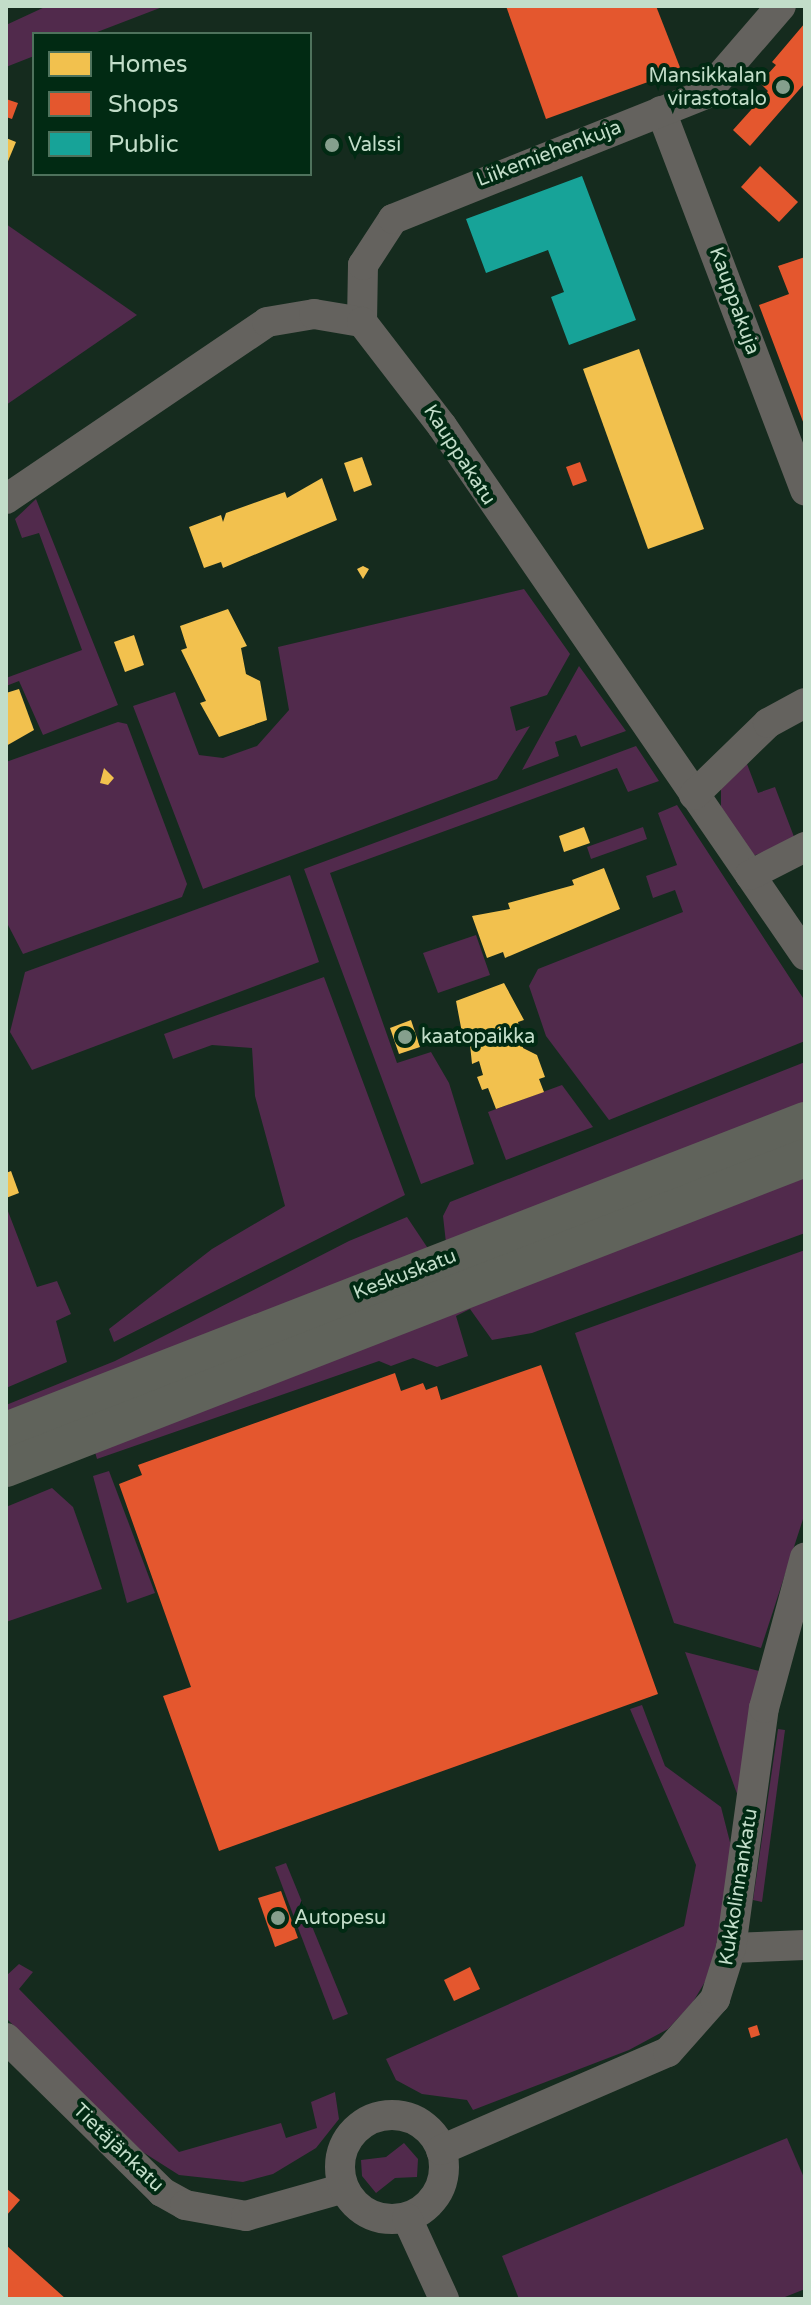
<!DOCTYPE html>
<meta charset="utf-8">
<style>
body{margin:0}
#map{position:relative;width:811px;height:2305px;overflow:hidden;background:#152b1e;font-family:"Varela Round",sans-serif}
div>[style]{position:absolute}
.green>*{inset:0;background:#512a4c}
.homes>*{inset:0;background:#f2c14e}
.shops>*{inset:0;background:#e4572e}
.public>*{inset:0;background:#17a398}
.minor>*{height:30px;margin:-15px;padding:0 15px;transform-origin:15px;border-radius:15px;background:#64625e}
.minor>.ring{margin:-15px;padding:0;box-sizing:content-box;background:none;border:30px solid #64625e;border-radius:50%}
.major>*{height:38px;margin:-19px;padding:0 19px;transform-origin:19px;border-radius:19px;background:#60635b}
.dots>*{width:22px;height:22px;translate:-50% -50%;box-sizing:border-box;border:4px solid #012a13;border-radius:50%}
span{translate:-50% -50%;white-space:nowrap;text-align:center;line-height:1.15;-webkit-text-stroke:8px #012a13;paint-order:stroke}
.poi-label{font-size:20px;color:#c2ddc9}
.right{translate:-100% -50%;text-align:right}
.left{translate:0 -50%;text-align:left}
.street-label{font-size:20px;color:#c2ddc9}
.frame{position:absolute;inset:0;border:8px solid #c2ddc9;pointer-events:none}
.legend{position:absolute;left:32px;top:32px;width:280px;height:144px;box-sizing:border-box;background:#012a13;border:2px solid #4e725c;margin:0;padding:10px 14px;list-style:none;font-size:24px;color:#c2ddc9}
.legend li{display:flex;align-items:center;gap:16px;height:40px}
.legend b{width:40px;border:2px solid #4e725c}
</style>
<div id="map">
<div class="green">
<div style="clip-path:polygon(47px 6px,165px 6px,92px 34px,34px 34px,34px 56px,6px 67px,6px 25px)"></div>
<div style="clip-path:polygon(6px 224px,137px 315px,6px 405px)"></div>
<div style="clip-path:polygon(36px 499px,118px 705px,43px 735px,19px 681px,6px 686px,6px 678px,82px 650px,39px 533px,22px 538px,15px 519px)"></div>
<div style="clip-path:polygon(524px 589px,570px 654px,547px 695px,510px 707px,516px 731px,530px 726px,497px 779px,203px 889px,133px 706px,175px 692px,199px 755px,223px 758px,257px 746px,289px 710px,278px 647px)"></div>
<div style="clip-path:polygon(579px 666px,626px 731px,581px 747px,576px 735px,555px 742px,559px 756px,522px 770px)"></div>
<div style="clip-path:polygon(118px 722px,127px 724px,187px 884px,182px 897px,23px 954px,6px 921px,6px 762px)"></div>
<div style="clip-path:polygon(636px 746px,659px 781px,628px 792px,617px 768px,330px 873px,397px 1063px,431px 1052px,449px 1083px,474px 1164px,421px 1184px,304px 869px)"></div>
<div style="clip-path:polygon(744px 756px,758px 793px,775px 787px,796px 842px,752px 856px,721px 811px,721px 784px)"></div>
<div style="clip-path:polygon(677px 805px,805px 1001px,805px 1041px,609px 1120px,546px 1036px,529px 986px,538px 969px,683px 912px,675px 890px,653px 898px,646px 876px,677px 865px,658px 813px)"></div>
<div style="clip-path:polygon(643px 827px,647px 839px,591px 859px,587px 847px)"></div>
<div style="clip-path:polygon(290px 875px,319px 962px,32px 1070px,10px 1032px,25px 972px)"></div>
<div style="clip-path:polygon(476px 935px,490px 975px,438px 993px,423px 953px)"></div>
<div style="clip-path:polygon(324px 977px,405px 1195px,114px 1342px,109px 1329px,212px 1249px,285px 1206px,255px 1096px,252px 1048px,212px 1045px,173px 1059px,164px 1034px)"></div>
<div style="clip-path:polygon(805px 1062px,805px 1110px,6px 1419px,6px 1405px,115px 1361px,349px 1241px,407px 1217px,429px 1250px,446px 1243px,443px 1216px,450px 1202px)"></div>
<div style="clip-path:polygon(562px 1085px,593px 1127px,506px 1160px,488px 1112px)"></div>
<div style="clip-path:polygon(805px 1167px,805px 1233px,532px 1333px,492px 1340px,470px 1309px,456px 1316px,468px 1356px,437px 1367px,413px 1358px,391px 1366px,379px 1361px,97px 1459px,92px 1442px)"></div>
<div style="clip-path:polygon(6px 1206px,37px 1287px,57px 1281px,71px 1314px,56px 1321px,67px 1362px,6px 1388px)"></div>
<div style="clip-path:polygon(805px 1250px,805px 1513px,761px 1648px,674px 1623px,575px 1333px)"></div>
<div style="clip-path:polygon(109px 1471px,155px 1593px,127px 1603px,93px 1476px)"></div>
<div style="clip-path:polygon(52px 1488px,73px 1507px,102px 1589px,6px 1622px,6px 1507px)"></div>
<div style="clip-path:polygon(685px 1652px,759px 1671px,739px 1799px)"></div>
<div style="clip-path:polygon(642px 1705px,665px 1766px,721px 1807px,732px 1850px,712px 1970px,693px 2002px,668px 2029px,629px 2050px,473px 2110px,467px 2100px,422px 2094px,396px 2080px,386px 2059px,684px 1926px,696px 1865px,630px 1709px)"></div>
<div style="clip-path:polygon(778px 1729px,785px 1730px,762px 1902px,753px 1900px)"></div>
<div style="clip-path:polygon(286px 1863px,348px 2014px,333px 2020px,275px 1867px)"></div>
<div style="clip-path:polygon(19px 1964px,33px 1972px,19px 1989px,179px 2152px,281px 2123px,286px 2138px,317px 2128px,311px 2102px,335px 2092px,339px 2119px,316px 2148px,273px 2174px,243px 2182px,179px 2175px,138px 2149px,6px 2018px,6px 1976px)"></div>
<div style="clip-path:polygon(787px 2138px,805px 2180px,805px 2289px,780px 2299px,519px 2299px,502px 2256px)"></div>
<div style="clip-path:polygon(404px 2143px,418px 2159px,417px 2177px,395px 2178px,376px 2193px,362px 2176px,361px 2160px,386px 2157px)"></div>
</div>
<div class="homes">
<div style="clip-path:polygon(6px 138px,16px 142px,6px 166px)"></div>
<div style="clip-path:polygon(639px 349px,704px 529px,648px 549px,583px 369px)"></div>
<div style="clip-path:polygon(362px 457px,372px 485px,354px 492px,344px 463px)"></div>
<div style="clip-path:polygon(322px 478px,337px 520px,223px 568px,221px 562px,204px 568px,189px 527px,221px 515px,223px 522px,226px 513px,285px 492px,287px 498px)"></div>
<div style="clip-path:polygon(363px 566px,369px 569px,363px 579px,357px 569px)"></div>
<div style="clip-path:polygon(228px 609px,247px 646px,241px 648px,246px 674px,260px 681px,267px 720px,219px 737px,200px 703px,206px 701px,181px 650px,187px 648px,180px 626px)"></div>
<div style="clip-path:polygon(134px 635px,144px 665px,125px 672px,114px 642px)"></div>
<div style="clip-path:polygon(19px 689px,34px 730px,6px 746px,6px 693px)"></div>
<div style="clip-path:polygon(104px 768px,114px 778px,108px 785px,100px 783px)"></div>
<div style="clip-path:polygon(584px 827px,590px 843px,564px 852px,559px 836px)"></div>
<div style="clip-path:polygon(604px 868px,620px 909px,505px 958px,503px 952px,487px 958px,472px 916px,510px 909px,508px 903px,574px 885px,572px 880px)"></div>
<div style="clip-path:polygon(504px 983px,524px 1020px,518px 1022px,523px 1048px,537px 1055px,545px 1077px,539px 1079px,544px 1092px,496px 1109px,488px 1088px,482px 1090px,477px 1077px,483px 1075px,479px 1061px,472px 1064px,469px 1035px,463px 1038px,456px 1001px)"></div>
<div style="clip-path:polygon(411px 1020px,420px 1047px,399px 1054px,390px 1028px)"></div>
<div style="clip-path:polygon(11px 1171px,19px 1193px,6px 1198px,6px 1173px)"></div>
</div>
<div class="shops">
<div style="clip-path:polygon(506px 6px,656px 6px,681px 70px,546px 119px)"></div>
<div style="clip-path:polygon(805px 23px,805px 83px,750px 146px,733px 130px,768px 91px,760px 83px,776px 65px,772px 62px)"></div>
<div style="clip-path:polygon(6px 99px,18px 103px,12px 119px,6px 117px)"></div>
<div style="clip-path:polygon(760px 166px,798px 202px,779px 222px,741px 187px)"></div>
<div style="clip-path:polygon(805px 257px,805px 427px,759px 305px,789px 294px,778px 266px)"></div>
<div style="clip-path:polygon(580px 462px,587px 481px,573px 486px,566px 467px)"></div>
<div style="clip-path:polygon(541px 1365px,658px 1694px,219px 1851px,163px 1696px,191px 1687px,119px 1484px,142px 1475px,138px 1465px,395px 1373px,401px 1391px,423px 1383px,426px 1390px,437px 1386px,441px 1400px)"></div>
<div style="clip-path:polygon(281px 1891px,298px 1938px,275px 1947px,258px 1898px)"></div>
<div style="clip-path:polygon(470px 1967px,480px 1989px,454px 2001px,444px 1980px)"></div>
<div style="clip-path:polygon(757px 2025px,760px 2035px,751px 2038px,748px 2028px)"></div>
<div style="clip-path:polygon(6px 2188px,20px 2200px,6px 2216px)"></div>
<div style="clip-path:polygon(6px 2245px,66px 2299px,6px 2299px)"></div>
</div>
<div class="public">
<div style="clip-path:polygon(582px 176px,636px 320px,569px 345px,551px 297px,564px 292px,548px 250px,486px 273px,466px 219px)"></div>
</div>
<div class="minor">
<div style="left:661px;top:111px;width:406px;rotate:69.2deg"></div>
<div style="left:362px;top:322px;width:57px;rotate:-89deg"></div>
<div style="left:363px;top:265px;width:55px;rotate:-56.9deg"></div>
<div style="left:393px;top:219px;width:336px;rotate:-21.8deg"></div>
<div style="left:705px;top:94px;width:116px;rotate:-49.2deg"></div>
<div style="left:6px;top:499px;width:315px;rotate:-34.1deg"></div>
<div style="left:267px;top:322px;width:48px;rotate:-9.7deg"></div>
<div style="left:314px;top:314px;width:49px;rotate:9.5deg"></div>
<div style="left:362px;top:322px;width:131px;rotate:52.4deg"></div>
<div style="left:442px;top:426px;width:642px;rotate:55.54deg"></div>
<div style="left:694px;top:795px;width:103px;rotate:-44.2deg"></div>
<div style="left:768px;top:723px;width:42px;rotate:-28.4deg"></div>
<div style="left:750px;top:875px;width:62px;rotate:-27deg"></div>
<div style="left:731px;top:1948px;width:74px;rotate:-2.3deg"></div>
<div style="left:6px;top:2038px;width:219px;rotate:44.6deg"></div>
<div style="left:162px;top:2192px;width:26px;rotate:29deg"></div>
<div style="left:185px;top:2205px;width:62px;rotate:10.2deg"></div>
<div style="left:246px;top:2216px;width:102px;rotate:-15.9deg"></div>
<div class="ring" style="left:340px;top:2115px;width:74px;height:74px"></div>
<div style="left:441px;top:2150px;width:247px;rotate:-23.4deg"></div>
<div style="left:668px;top:2052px;width:71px;rotate:-48.4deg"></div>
<div style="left:715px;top:1999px;width:53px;rotate:-72.6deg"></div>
<div style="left:731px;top:1948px;width:242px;rotate:-82.2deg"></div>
<div style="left:764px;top:1708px;width:156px;rotate:-74.8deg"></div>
<div style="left:407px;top:2218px;width:89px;rotate:65.4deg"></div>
</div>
<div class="major">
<div style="left:6px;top:1431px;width:857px;rotate:-21.21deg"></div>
<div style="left:6px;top:1468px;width:857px;rotate:-21.21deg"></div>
</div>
<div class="dots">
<div style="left:783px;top:87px;background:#859f8d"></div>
<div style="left:332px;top:145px;background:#859f8d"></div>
<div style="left:405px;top:1037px;background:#859f8d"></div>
<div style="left:278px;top:1918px;background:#859f8d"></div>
</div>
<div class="poi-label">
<span class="right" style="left:767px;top:88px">Mansikkalan<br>virastotalo</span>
<span class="left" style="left:348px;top:145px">Valssi</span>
<span class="left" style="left:421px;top:1037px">kaatopaikka</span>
<span class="left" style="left:294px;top:1918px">Autopesu</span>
</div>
<div class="street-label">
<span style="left:549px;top:154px;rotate:-21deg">Liikemiehenkuja</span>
<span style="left:734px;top:301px;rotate:70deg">Kauppakuja</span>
<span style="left:459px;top:455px;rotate:57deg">Kauppakatu</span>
<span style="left:405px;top:1275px;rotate:-21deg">Keskuskatu</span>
<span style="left:739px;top:1887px;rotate:-81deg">Kukkolinnankatu</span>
<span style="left:118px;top:2148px;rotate:44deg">Tietäjänkatu</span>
</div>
<div class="frame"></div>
<ul class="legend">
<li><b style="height:22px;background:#f2c14e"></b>Homes</li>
<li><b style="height:22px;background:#e4572e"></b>Shops</li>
<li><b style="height:22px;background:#17a398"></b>Public</li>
</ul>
</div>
